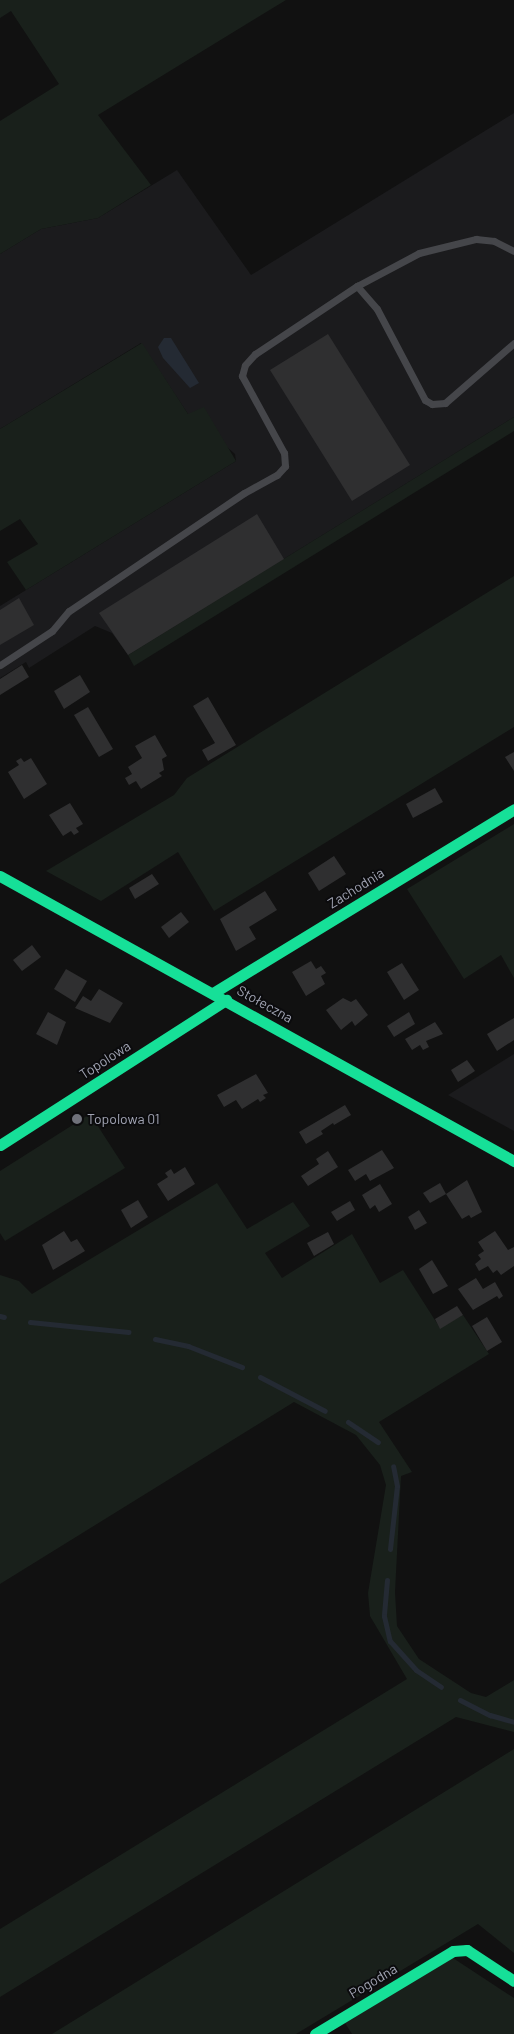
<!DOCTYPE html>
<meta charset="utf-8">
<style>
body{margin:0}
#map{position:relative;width:514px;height:2034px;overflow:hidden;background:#111;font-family:Barlow,sans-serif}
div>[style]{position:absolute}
.built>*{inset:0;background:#1b1b1d}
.green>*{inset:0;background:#19201b}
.water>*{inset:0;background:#242a33}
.stream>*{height:5px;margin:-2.5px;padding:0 2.5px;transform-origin:2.5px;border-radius:2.5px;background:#242a33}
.building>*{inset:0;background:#2f2f30}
.lane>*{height:7px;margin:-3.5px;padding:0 3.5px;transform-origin:3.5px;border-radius:3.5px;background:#45464a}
.fast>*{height:11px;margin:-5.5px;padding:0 5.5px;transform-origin:5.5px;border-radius:5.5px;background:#16e098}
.dots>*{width:14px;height:14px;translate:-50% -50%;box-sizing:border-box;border:2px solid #0b0b0d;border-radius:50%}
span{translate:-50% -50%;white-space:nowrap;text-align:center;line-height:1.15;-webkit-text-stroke:4px #0b0b0d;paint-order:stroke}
.street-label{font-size:14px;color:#a1a4b3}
.poi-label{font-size:14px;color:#a1a4b3}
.left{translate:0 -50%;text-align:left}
</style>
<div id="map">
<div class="built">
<div style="clip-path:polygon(514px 113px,514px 417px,128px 655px,112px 633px,95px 626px,29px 668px,26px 662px,0 678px,0 606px,236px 461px,235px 454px,188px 414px,141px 343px,0 429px,0 254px,41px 229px,98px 218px,177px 170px,251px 275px)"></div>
<div style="clip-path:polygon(514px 1054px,514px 1131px,448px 1095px)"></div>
</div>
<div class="green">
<div style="clip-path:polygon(0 0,286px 0,98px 115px,151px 185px,98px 218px,41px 229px,0 254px,0 121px,59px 84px,11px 11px,0 18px)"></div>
<div style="clip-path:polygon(142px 343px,188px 414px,204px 407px,236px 461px,26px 590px,7px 562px,38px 544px,20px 519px,0 531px,0 429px)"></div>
<div style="clip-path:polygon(514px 417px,514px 431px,134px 666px,128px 655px)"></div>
<div style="clip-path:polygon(514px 576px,514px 727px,214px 911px,178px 852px,101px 901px,46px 871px,174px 795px,187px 778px)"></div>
<div style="clip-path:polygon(514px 824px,514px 978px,501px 955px,464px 979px,407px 889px)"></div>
<div style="clip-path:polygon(90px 1114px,125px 1168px,5px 1241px,0 1233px,0 1171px)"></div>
<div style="clip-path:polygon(217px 1183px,247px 1229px,293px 1202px,310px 1226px,265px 1253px,282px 1278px,352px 1234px,380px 1283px,403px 1270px,440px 1328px,463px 1315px,489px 1354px,379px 1422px,412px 1472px,401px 1476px,395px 1592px,397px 1626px,419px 1659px,471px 1693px,486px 1697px,514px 1680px,514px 1732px,456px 1717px,0 1997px,0 1929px,407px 1679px,370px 1616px,368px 1593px,386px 1485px,380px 1465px,356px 1435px,294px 1402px,0 1584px,0 1275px,19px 1281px,32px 1294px)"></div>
<div style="clip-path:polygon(514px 1749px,514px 1953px,478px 1924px,296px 2034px,52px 2034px)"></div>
<div style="clip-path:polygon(453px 1958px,514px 1998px,514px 2034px,352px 2034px,345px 2023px)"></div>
</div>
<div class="water">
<div style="clip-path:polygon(164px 338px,171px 338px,199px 383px,190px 388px,163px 358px,158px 347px)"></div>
</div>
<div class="stream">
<div style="left:0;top:1316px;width:4px;rotate:14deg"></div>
<div style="left:30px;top:1322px;width:99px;rotate:5.8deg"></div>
<div style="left:155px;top:1339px;width:34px;rotate:12deg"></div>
<div style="left:188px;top:1346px;width:58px;rotate:21.3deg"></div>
<div style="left:260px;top:1377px;width:73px;rotate:27.6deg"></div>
<div style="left:348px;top:1422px;width:36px;rotate:34deg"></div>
<div style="left:390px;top:1549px;width:63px;rotate:-83.7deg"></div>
<div style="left:397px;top:1486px;width:20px;rotate:-101deg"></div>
<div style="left:387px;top:1580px;width:36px;rotate:95deg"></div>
<div style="left:384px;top:1616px;width:26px;rotate:77deg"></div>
<div style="left:390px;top:1641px;width:39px;rotate:48deg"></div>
<div style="left:416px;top:1670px;width:30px;rotate:34deg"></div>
<div style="left:460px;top:1700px;width:34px;rotate:27deg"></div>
<div style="left:490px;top:1715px;width:25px;rotate:16deg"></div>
</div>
<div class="building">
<div style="clip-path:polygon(328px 334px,410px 465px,352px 501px,270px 370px)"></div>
<div style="clip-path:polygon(257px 514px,284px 559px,128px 655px,99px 613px)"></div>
<div style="clip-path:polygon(19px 598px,34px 625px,0 645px,0 610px)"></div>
<div style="clip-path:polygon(22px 665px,29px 677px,0 695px,0 679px)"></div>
<div style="clip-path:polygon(80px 675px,90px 692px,64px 709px,54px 691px)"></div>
<div style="clip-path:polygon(208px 697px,236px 745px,208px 761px,202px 750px,215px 743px,193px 706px)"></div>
<div style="clip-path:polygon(88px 707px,113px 749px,99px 757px,74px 715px)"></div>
<div style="clip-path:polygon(155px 735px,167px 756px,162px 759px,164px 770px,159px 773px,162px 776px,141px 789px,136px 781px,129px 785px,125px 778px,132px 774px,128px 767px,142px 758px,135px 746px)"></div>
<div style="clip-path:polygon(514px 752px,514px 771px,505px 757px)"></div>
<div style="clip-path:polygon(21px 758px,24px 762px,31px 758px,47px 784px,24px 799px,8px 772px,19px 765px,16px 761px)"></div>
<div style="clip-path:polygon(435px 788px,443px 802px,413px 818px,406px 804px)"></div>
<div style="clip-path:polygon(70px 803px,83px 824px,76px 828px,79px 832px,74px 835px,71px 831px,63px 836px,49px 815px)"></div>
<div style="clip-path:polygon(334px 856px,346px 874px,319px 891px,308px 873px)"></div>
<div style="clip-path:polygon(152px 874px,159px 884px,135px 899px,129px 888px)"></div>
<div style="clip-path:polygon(265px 891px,277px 910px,249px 927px,256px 939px,236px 951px,220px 919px)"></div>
<div style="clip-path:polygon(181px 912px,189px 922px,169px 938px,161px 927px)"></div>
<div style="clip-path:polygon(32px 945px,41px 957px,22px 971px,13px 960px)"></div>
<div style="clip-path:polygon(311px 961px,316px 969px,321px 966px,326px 973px,321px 976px,325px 984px,306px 996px,292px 972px)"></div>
<div style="clip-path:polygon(402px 963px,419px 990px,404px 1000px,387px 972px)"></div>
<div style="clip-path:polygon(66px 969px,87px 981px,75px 1002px,54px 989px)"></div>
<div style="clip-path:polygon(99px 989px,123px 1003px,110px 1023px,75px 1008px,83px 996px,91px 1001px)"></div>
<div style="clip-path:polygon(343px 998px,351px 1002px,356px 999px,368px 1015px,355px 1026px,352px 1021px,341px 1030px,326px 1010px)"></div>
<div style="clip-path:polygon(48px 1012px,66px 1022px,57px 1045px,36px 1034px)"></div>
<div style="clip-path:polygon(409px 1012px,415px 1024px,394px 1037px,387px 1026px)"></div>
<div style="clip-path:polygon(514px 1018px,514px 1040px,497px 1051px,487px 1034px)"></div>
<div style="clip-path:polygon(435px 1022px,443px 1034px,426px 1041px,429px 1047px,423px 1050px,420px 1045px,412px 1050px,405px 1039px)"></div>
<div style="clip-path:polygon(467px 1060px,475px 1071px,458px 1082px,451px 1070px)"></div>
<div style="clip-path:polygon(256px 1074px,268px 1093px,263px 1095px,266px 1098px,260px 1102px,258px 1099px,242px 1109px,236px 1100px,224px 1107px,217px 1095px)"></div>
<div style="clip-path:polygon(345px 1105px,351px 1115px,334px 1125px,333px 1123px,321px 1131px,323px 1134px,306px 1144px,299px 1132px)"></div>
<div style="clip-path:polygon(382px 1150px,394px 1168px,370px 1181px,366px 1174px,355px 1181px,348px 1170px)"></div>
<div style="clip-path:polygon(328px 1151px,338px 1167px,308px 1186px,301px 1176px,319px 1164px,316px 1159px)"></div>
<div style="clip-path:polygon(185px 1167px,195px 1184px,168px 1201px,157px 1184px,168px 1177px,165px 1173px,171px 1169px,174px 1174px)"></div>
<div style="clip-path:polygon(467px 1180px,482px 1212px,471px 1218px,469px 1215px,462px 1219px,446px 1194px)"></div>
<div style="clip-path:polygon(440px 1183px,446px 1194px,430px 1203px,423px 1193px)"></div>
<div style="clip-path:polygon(380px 1184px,392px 1204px,379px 1212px,375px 1205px,370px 1209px,362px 1195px)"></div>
<div style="clip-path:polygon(138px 1200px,148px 1217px,131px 1228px,121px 1210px)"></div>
<div style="clip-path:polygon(350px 1201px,355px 1210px,337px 1221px,331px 1212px)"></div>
<div style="clip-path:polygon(419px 1210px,427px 1223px,415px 1230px,408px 1217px)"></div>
<div style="clip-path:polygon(64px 1231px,71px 1242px,77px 1239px,85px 1251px,53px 1270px,42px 1245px)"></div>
<div style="clip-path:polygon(495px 1231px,508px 1250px,514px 1247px,514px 1266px,501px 1275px,497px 1270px,493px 1273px,488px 1266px,479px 1271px,475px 1264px,481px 1259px,478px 1255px,484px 1251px,478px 1242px)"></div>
<div style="clip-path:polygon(328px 1232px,334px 1244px,314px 1256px,307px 1243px)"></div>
<div style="clip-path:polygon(432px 1260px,448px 1286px,433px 1294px,419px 1269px)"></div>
<div style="clip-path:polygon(476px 1278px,483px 1289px,495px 1282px,503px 1296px,499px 1299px,497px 1296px,473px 1310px,458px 1289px)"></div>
<div style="clip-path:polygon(457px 1306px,463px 1315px,440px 1329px,435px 1319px)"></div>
<div style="clip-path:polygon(487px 1317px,502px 1342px,487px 1351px,472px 1326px)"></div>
</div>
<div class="lane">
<div style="left:357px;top:286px;width:30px;rotate:49deg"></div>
<div style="left:377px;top:309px;width:103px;rotate:62.2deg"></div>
<div style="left:425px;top:400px;width:8px;rotate:30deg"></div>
<div style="left:432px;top:404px;width:13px;rotate:-4deg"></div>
<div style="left:445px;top:403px;width:91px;rotate:-41deg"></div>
<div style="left:0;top:665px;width:62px;rotate:-33.2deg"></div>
<div style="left:52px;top:631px;width:26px;rotate:-50deg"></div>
<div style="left:69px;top:611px;width:211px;rotate:-34deg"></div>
<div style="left:244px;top:493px;width:38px;rotate:-29deg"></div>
<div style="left:277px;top:475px;width:12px;rotate:-48deg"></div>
<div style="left:285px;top:466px;width:13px;rotate:-94deg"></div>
<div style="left:284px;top:453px;width:88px;rotate:-118.6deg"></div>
<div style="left:242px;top:376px;width:11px;rotate:-75deg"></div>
<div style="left:245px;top:365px;width:15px;rotate:-48deg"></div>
<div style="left:255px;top:354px;width:123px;rotate:-33.7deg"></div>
<div style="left:357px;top:286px;width:70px;rotate:-28deg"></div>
<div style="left:419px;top:253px;width:59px;rotate:-13.8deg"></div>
<div style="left:476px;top:239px;width:18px;rotate:6deg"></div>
<div style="left:494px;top:241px;width:22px;rotate:27deg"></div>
</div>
<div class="fast">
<div style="left:0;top:876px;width:588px;rotate:29.01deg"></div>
<div style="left:213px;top:993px;width:353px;rotate:-31.4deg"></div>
<div style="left:0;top:1145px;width:269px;rotate:-32.7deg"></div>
<div style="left:315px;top:2034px;width:161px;rotate:-31deg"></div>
<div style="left:453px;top:1951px;width:14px;rotate:-4deg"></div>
<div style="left:467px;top:1950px;width:56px;rotate:33.4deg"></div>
</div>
<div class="dots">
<div style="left:77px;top:1119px;background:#6f717a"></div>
</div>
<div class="street-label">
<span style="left:356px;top:888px;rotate:-32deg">Zachodnia</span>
<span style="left:265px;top:1004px;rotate:29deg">Stołeczna</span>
<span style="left:105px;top:1060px;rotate:-33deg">Topolowa</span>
<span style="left:373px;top:1981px;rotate:-31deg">Pogodna</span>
</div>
<div class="poi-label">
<span class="left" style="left:87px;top:1119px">Topolowa 01</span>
</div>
</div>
